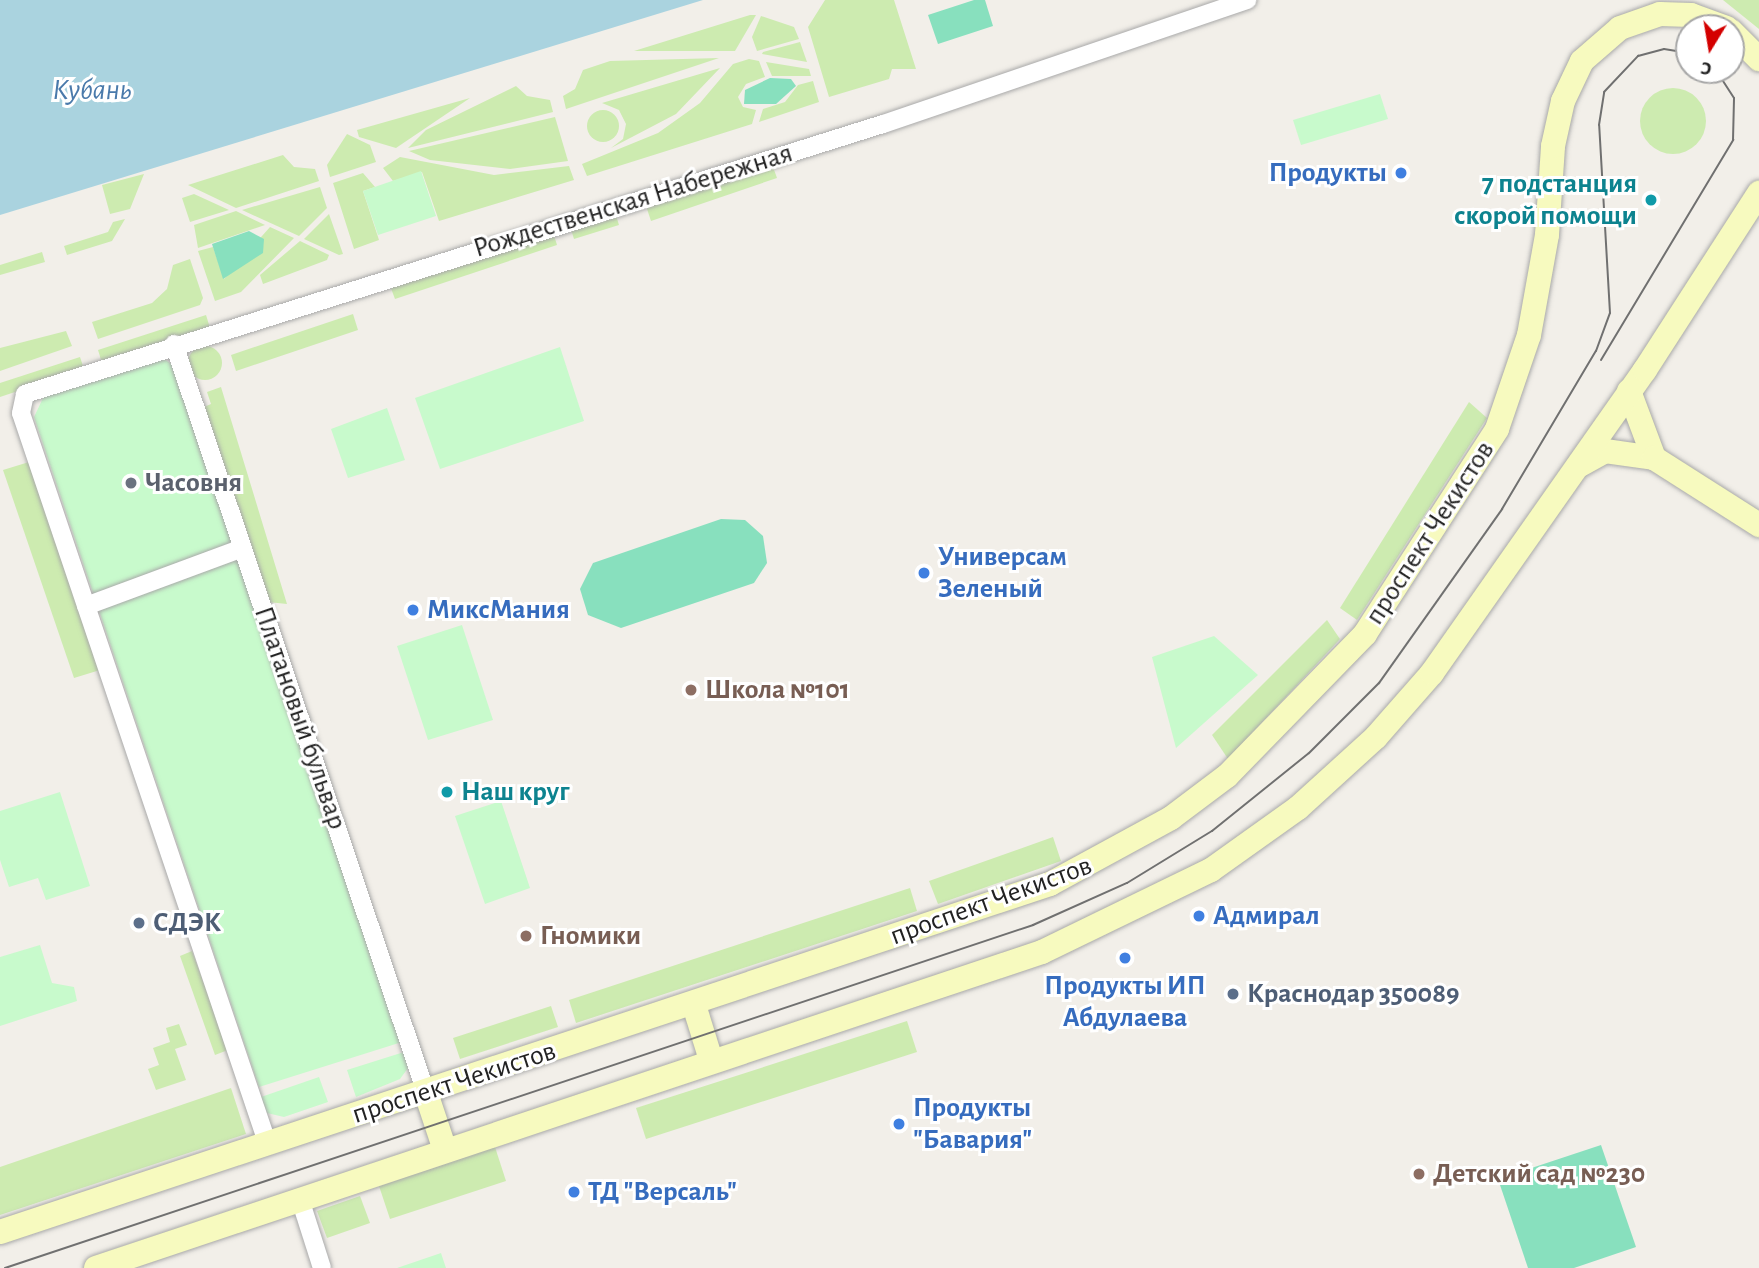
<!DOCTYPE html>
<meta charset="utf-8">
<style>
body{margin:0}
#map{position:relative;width:1759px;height:1268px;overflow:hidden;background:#f2efe9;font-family:"Alegreya Sans",sans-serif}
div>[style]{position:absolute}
.grass>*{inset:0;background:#cdebb0}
.round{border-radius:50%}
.park>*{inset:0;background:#c8facc}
.pitch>*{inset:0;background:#88e0be}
.water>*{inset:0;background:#aad3df}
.roads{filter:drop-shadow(0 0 2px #a9a9a9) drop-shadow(0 0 2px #a9a9a9)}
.street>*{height:18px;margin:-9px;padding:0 9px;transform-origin:9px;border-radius:9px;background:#fff}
.secondary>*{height:24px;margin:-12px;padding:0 12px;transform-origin:12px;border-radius:12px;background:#f7fabf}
.tram>*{height:2px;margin:-1px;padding:0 1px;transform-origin:1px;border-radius:1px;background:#707070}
.dots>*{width:19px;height:19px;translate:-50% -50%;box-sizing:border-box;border:4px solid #fff;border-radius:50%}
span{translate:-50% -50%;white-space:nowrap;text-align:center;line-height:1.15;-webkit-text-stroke:6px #fff;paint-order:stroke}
.shop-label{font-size:28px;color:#366cbe;font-weight:700}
.right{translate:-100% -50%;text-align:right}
.left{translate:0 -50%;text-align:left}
.culture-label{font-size:28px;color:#0d838f;font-weight:700}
.street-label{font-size:28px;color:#222}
.worship-label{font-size:28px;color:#5b616d;font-weight:700}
.education-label{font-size:28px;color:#785e54;font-weight:700}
.service-label{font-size:28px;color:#4e5e75;font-weight:700}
.water-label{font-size:30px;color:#4a7aab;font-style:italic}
.north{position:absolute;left:1675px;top:14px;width:70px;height:70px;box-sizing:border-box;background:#fff;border:2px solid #a7a7a7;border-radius:50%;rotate:191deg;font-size:19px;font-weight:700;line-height:28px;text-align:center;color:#222}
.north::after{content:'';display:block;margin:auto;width:24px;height:32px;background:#d40000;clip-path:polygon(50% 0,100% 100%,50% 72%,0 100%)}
</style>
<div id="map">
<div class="grass">
<div style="clip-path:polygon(825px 0,894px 0,916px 69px,892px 69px,889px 79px,829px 97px,808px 27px)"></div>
<div style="clip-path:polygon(1723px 0,1759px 0,1759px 29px)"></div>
<div style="clip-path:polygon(750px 15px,756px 15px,735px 51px,634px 51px)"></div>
<div style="clip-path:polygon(761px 16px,794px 27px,799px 39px,757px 51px,752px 37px)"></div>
<div style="clip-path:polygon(800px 42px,807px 62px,762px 54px,763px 52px)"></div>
<div style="clip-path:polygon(719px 58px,566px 109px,563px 96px,575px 89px,583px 70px,610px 61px)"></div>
<div style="clip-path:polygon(749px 59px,759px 61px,765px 77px,746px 84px,738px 97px,743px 107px,756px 110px,752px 124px,587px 176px,582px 164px,658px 133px,700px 103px,733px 64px)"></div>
<div style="clip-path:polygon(766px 62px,809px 69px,811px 76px,772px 76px)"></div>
<div style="clip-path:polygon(720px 68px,676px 114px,611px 148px,623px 139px,626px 124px,619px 110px,602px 103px)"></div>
<div style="clip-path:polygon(813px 81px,819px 102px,759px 122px,763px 109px,785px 102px,798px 85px)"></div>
<div style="clip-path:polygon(516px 86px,527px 96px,550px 100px,553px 112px,408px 148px,426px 130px)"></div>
<div class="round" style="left:1640px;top:88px;width:66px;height:66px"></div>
<div style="clip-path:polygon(470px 98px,396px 148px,359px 137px,357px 130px)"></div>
<div class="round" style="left:587px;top:110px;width:32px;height:32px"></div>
<div style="clip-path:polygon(555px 117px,568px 161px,510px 169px,430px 160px,409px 151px)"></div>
<div style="clip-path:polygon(347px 134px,370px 145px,376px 162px,330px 177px,327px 165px)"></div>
<div style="clip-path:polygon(283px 155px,294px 167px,315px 169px,319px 181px,236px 208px,188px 185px)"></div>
<div style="clip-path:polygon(400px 157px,494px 175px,569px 166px,574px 180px,439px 221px,422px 172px,393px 181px,383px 168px)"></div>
<div style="clip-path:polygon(772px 164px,777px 178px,651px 221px,646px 206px)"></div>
<div style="clip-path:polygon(363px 173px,375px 187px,363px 191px,379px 240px,354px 249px,333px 183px)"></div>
<div style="clip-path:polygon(144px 174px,130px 209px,110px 214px,102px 185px)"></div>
<div style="clip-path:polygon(320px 187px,327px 208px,299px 236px,242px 210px)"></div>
<div style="clip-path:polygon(194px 194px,229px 210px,190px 222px,182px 198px)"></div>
<div style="clip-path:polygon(614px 209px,619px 225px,574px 239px,569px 223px)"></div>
<div style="clip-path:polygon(236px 211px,265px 225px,198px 248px,194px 225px)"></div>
<div style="clip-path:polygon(329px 214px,343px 254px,339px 255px,304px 239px)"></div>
<div style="clip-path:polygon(125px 219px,112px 241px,67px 255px,64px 246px,108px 232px,113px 222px)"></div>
<div style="clip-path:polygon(270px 227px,294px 238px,241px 292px,215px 301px,198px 251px,213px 247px,224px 279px)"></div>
<div style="clip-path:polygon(552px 229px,557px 245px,395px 299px,389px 283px)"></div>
<div style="clip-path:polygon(300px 241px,329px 255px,327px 260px,263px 284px,260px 275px)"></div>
<div style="clip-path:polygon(42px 252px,45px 262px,0 275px,0 265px)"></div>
<div style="clip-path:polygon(190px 259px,203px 298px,200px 305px,98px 339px,92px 322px,152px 303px,167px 289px,173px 265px)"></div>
<div style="clip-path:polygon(353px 314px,358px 330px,236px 371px,231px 355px)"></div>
<div style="clip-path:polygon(206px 315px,210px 328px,102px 363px,98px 350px)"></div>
<div style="clip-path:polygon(66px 331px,72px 346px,0 371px,0 348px)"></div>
<div class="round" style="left:188px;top:346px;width:34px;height:34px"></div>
<div style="clip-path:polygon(80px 357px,84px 369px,0 397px,0 383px)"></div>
<div style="clip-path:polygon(221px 387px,287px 604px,268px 602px,204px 407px,211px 404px,207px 392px)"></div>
<div style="clip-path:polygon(1469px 402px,1487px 418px,1357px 620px,1340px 608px)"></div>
<div style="clip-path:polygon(29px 462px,100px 670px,74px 678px,3px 470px)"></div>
<div style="clip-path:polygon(1327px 620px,1340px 639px,1228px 759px,1212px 735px)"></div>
<div style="clip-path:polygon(1053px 837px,1061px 861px,938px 904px,929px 881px)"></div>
<div style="clip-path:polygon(910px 888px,917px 911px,576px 1023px,569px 1000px)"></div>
<div style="clip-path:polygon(192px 951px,228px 1050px,215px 1055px,180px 956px)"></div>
<div style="clip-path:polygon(551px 1006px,558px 1027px,460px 1059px,453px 1038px)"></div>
<div style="clip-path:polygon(907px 1021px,917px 1052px,646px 1139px,636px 1108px)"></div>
<div style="clip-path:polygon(179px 1024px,187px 1045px,175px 1049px,186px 1080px,156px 1090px,148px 1069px,159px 1065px,153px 1048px,170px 1042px,166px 1028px)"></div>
<div style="clip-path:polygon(231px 1088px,246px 1134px,0 1215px,0 1167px)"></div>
<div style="clip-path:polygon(495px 1147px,506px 1181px,390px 1219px,379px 1186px)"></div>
<div style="clip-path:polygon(360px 1196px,370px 1223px,327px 1238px,317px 1211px)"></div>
</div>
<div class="park">
<div style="clip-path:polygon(1380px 94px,1388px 119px,1301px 145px,1293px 120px)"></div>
<div style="clip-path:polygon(421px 171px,436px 216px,378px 235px,363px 191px)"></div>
<div style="clip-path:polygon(560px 347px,584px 421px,440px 469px,415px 398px)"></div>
<div style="clip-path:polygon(158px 355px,173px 365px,402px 1042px,259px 1087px,34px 417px,45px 394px)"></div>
<div style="clip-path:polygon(387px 408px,405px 460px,348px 478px,331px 429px)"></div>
<div style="clip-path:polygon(462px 625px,493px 720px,428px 740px,397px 646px)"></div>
<div style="clip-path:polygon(1214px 636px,1258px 675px,1176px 748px,1152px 657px)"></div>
<div style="clip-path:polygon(60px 792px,90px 886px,46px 900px,38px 878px,9px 887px,0 860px,0 811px)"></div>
<div style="clip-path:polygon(501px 801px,530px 888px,485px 904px,455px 816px)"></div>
<div style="clip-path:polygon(40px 945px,52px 983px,74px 987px,77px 1001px,0 1026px,0 957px)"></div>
<div style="clip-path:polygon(404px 1052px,408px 1068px,400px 1079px,356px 1097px,347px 1070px)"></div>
<div style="clip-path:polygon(319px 1077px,328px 1102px,284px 1117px,267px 1113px,261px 1097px)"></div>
<div style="clip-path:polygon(441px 1253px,446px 1268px,396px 1268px,397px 1268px)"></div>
</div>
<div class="pitch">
<div style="clip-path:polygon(974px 0,985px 0,993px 26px,938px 44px,928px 15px)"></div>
<div style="clip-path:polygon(770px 78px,791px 79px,796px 86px,776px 104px,744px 104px,745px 90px)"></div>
<div style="clip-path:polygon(249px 231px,264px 239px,263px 253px,223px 279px,212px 244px)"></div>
<div style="clip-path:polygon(721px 519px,745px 520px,763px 536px,767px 563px,754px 583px,621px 628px,588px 615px,580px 589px,593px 563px)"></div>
<div style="clip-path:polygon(1601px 1145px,1636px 1247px,1574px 1268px,1528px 1268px,1498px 1179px)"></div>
</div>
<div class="water">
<div style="clip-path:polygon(0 0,703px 0,0 215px)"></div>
</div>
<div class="roads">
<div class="street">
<div style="left:174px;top:344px;width:790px;rotate:71.4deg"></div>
<div style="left:86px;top:606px;width:167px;rotate:-20.3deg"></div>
<div style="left:267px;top:1142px;width:769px;rotate:-108.65deg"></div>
<div style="left:21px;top:413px;width:19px;rotate:-78deg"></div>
<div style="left:25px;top:394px;width:899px;rotate:-17.47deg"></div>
<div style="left:883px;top:124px;width:385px;rotate:-18.8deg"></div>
<div style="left:300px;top:1199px;width:72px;rotate:72.3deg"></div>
</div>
<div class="secondary">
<div style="left:1731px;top:31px;width:40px;rotate:45deg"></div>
<div style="left:1629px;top:391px;width:72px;rotate:69.5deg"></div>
<div style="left:1580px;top:465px;width:29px;rotate:-29deg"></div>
<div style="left:1605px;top:451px;width:49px;rotate:8.1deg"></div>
<div style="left:1654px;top:458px;width:125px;rotate:32.5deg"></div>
<div style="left:694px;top:1005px;width:58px;rotate:72.8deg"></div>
<div style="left:426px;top:1093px;width:60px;rotate:71.6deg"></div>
<div style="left:0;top:1232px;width:1106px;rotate:-18.34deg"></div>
<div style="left:1050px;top:884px;width:138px;rotate:-28.6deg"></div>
<div style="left:1171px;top:818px;width:70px;rotate:-36.9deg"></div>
<div style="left:1227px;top:776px;width:198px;rotate:-45.8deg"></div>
<div style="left:1365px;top:634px;width:244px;rotate:-57.2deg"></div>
<div style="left:1497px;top:429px;width:99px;rotate:-71.2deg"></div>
<div style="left:1529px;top:335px;width:102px;rotate:-79.8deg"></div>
<div style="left:1547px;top:235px;width:89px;rotate:-86.1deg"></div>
<div style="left:1553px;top:146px;width:46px;rotate:-77.5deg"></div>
<div style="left:1563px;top:101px;width:44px;rotate:-64.6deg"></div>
<div style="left:1582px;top:61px;width:50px;rotate:-41deg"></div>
<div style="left:1620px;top:28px;width:42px;rotate:-19.3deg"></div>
<div style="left:1660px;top:14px;width:31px;rotate:2deg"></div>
<div style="left:1691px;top:15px;width:38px;rotate:20deg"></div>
<div style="left:96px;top:1268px;width:997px;rotate:-18.47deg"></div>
<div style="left:1042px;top:952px;width:188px;rotate:-25.9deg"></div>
<div style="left:1211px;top:870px;width:107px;rotate:-35.5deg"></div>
<div style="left:1298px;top:808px;width:105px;rotate:-42.3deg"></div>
<div style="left:1376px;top:737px;width:85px;rotate:-48.8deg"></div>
<div style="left:1432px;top:673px;width:370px;rotate:-54.9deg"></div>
<div style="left:1645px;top:370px;width:211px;rotate:-57.2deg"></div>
</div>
</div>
<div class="tram">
<div style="left:1601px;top:360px;width:257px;rotate:-59deg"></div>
<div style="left:1733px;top:140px;width:42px;rotate:-88.6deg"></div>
<div style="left:1734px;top:98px;width:33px;rotate:-123deg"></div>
<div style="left:5px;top:1268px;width:1084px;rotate:-18.45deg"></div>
<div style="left:1033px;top:925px;width:103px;rotate:-24.1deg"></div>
<div style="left:1127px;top:883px;width:100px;rotate:-31.5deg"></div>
<div style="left:1212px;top:831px;width:124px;rotate:-38.8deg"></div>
<div style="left:1309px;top:753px;width:99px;rotate:-45deg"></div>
<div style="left:1379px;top:683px;width:213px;rotate:-54.7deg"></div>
<div style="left:1502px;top:509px;width:184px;rotate:-59.3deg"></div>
<div style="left:1596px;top:351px;width:40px;rotate:-69.8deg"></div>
<div style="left:1610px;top:313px;width:188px;rotate:-93.3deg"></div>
<div style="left:1599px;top:125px;width:33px;rotate:-81deg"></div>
<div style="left:1604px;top:92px;width:50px;rotate:-46.6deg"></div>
<div style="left:1638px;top:56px;width:27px;rotate:-15deg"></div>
<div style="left:1664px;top:49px;width:25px;rotate:9deg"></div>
</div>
<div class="dots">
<div style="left:1401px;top:173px;background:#3f7fe0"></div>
<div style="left:1651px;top:200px;background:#0f9aa8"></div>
<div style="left:131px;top:483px;background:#6b7280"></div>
<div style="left:924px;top:573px;background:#3f7fe0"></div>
<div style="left:413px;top:610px;background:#3f7fe0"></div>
<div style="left:691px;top:690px;background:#8d6e63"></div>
<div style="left:447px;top:792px;background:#0f9aa8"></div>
<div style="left:1199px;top:916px;background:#3f7fe0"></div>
<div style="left:139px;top:923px;background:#5c6f8a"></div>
<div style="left:526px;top:936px;background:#8d6e63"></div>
<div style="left:1125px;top:958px;background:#3f7fe0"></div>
<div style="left:1233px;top:994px;background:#5c6f8a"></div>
<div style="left:899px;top:1124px;background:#3f7fe0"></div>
<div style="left:1419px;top:1174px;background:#8d6e63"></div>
<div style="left:574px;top:1192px;background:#3f7fe0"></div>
</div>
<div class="shop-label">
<span class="right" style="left:1387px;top:173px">Продукты</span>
<span class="left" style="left:938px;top:573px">Универсам<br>Зеленый</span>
<span class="left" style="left:427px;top:610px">МиксМания</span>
<span class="left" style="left:1213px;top:916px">Адмирал</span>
<span style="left:1125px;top:1002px">Продукты ИП<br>Абдулаева</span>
<span class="left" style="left:913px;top:1124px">Продукты<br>"Бавария"</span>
<span class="left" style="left:588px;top:1192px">ТД "Версаль"</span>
</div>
<div class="culture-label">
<span class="right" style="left:1637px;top:200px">7 подстанция<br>скорой помощи</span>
<span class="left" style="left:461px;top:792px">Наш круг</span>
</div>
<div class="street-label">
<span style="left:633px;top:201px;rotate:-17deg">Рождественская Набережная</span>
<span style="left:1430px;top:533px;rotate:-57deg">проспект Чекистов</span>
<span style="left:300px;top:718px;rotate:71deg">Платановый бульвар</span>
<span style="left:991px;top:901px;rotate:-20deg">проспект Чекистов</span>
<span style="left:454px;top:1083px;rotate:-18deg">проспект Чекистов</span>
</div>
<div class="worship-label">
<span class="left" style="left:145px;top:483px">Часовня</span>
</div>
<div class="education-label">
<span class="left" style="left:705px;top:690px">Школа №101</span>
<span class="left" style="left:540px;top:936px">Гномики</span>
<span class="left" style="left:1433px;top:1174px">Детский сад №230</span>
</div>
<div class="service-label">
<span class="left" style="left:153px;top:923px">СДЭК</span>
<span class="left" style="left:1247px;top:994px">Краснодар 350089</span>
</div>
<div class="water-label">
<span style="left:92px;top:90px">Кубань</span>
</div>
<div class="north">С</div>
</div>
